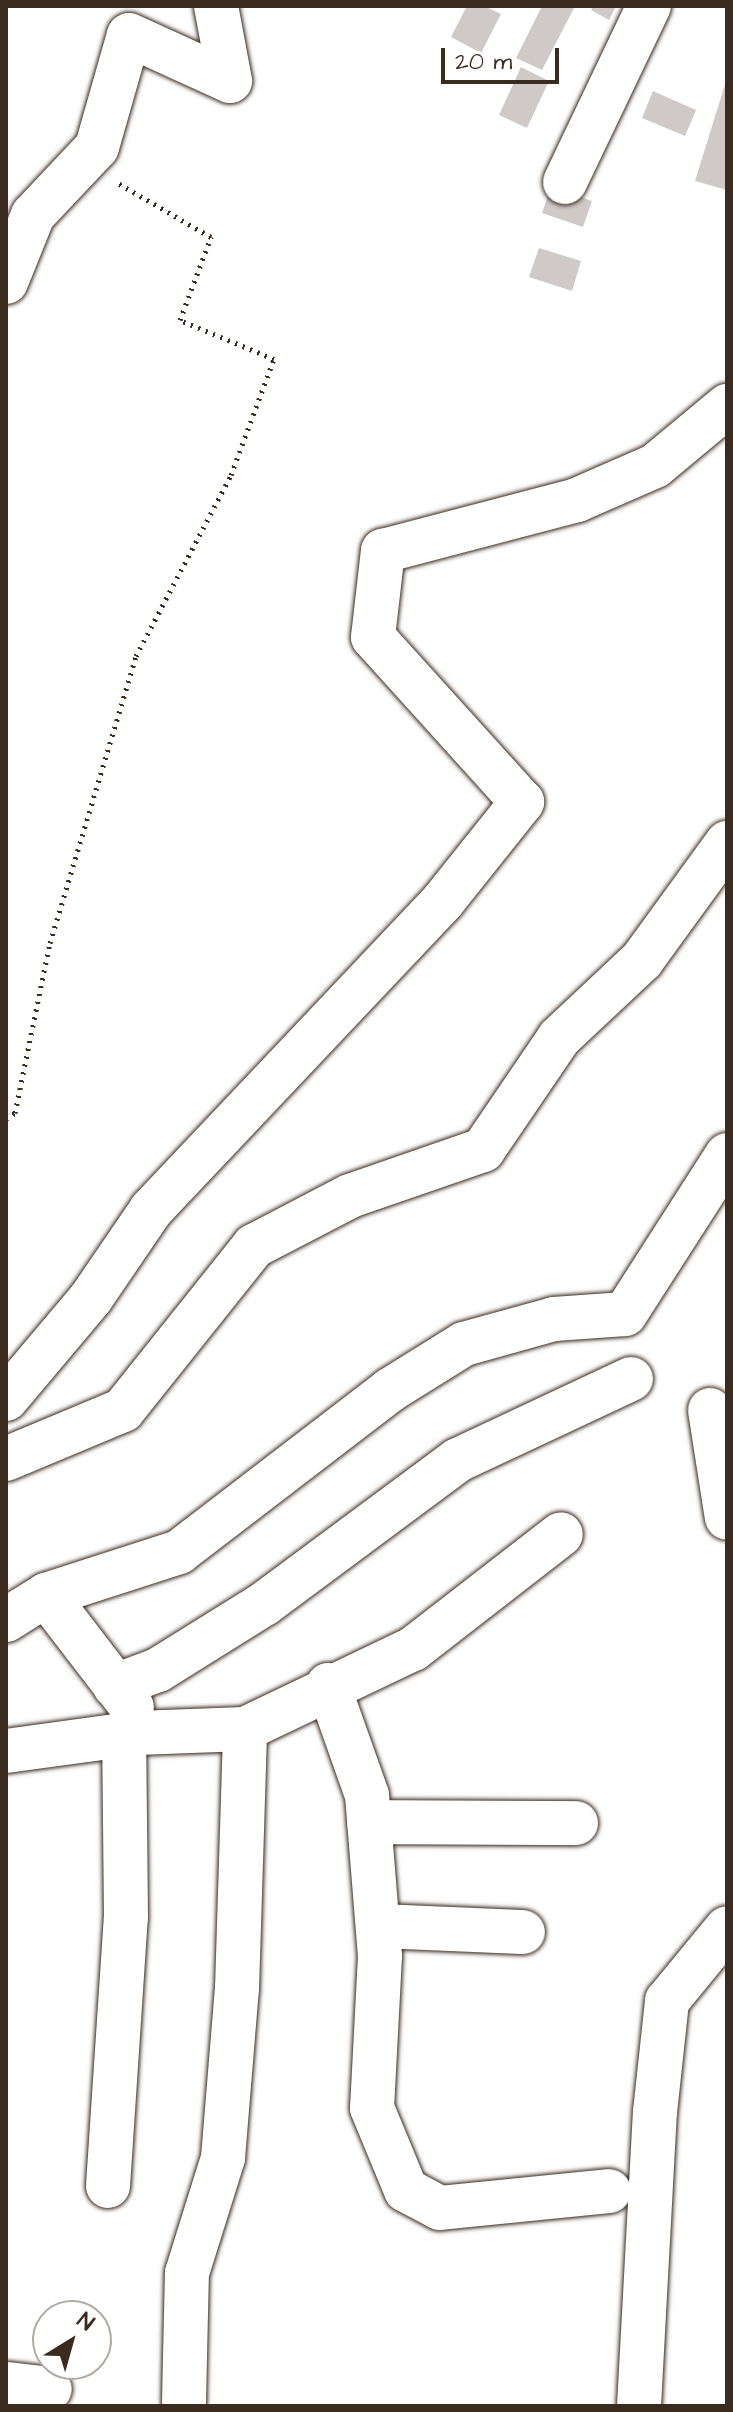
<!DOCTYPE html>
<style>
body{margin:0}
#map{position:relative;width:733px;height:2412px;overflow:hidden;background:#fff;font-family:"Architects Daughter",sans-serif}
div>[style]{position:absolute}
.building>*{inset:0;background:#cfcac7}
.path>*{height:5px;margin-top:-2.5px;transform-origin:0;background:repeating-linear-gradient(90deg,#3b2a1e 0 2px,transparent 0 8px)}
.roads{filter:drop-shadow(0 0 2px #3b2a1e) drop-shadow(0 0 2px #3b2a1e)}
.minor>*{height:44px;margin:-22px;padding:0 22px;transform-origin:22px;border-radius:22px;background:#fff}
span{translate:-50% -50%;white-space:nowrap;text-align:center;line-height:1.15;-webkit-text-stroke:7px #fff;paint-order:stroke}
.frame{position:absolute;inset:0;border:8px solid #3b2a1e;pointer-events:none}
.north{position:absolute;left:32px;top:2300px;width:80px;height:80px;box-sizing:border-box;background:#fff;border:2px solid #b1aaa5;border-radius:50%;rotate:37deg;font-size:22px;font-weight:700;line-height:32px;text-align:center;color:#3b2a1e}
.north::after{content:'';display:block;margin:auto;width:28px;height:36px;background:#3b2a1e;clip-path:polygon(50% 0,100% 100%,50% 72%,0 100%)}
.scale{position:absolute;left:441px;top:48px;width:118px;height:36px;box-sizing:border-box;border:4px solid #3b2a1e;border-top:0;padding-left:10px;font-size:24px;line-height:28px;white-space:nowrap;color:#3b2a1e;-webkit-text-stroke:6px #fff;paint-order:stroke}
</style>
<div id="map">
<div class="building">
<div style="clip-path:polygon(467px 6px,484px 6px,501px 14px,481px 53px,451px 37px)"></div>
<div style="clip-path:polygon(542px 6px,575px 6px,542px 70px,516px 58px)"></div>
<div style="clip-path:polygon(593px 6px,616px 6px,609px 20px,591px 10px)"></div>
<div style="clip-path:polygon(521px 67px,549px 81px,527px 128px,499px 115px)"></div>
<div style="clip-path:polygon(727px 78px,727px 190px,695px 181px)"></div>
<div style="clip-path:polygon(653px 91px,696px 110px,685px 136px,642px 118px)"></div>
<div style="clip-path:polygon(551px 187px,592px 201px,583px 227px,542px 213px)"></div>
<div style="clip-path:polygon(539px 248px,581px 261px,572px 291px,529px 277px)"></div>
</div>
<div class="path">
<div style="left:6px;top:1119px;width:11px;rotate:-34deg"></div>
<div style="left:15px;top:1113px;width:174px;rotate:-78.4deg"></div>
<div style="left:50px;top:943px;width:300px;rotate:-73.3deg"></div>
<div style="left:136px;top:656px;width:204px;rotate:-62.3deg"></div>
<div style="left:231px;top:475px;width:124px;rotate:-69.7deg"></div>
<div style="left:274px;top:359px;width:102px;rotate:-157.5deg"></div>
<div style="left:180px;top:320px;width:89px;rotate:-69.5deg"></div>
<div style="left:211px;top:237px;width:108px;rotate:-149.9deg"></div>
</div>
<div class="roads">
<div class="minor">
<div style="left:216px;top:6px;width:76px;rotate:79.4deg"></div>
<div style="left:565px;top:182px;width:195px;rotate:-64.5deg"></div>
<div style="left:6px;top:282px;width:72px;rotate:-68.1deg"></div>
<div style="left:33px;top:215px;width:93px;rotate:-46.7deg"></div>
<div style="left:97px;top:147px;width:116px;rotate:-74.1deg"></div>
<div style="left:129px;top:35px;width:111px;rotate:24.5deg"></div>
<div style="left:6px;top:1399px;width:132px;rotate:-49.9deg"></div>
<div style="left:91px;top:1298px;width:107px;rotate:-55.7deg"></div>
<div style="left:151px;top:1210px;width:425px;rotate:-46.6deg"></div>
<div style="left:443px;top:901px;width:127px;rotate:-51.4deg"></div>
<div style="left:522px;top:802px;width:222px;rotate:-132.1deg"></div>
<div style="left:373px;top:637px;width:87px;rotate:-83.4deg"></div>
<div style="left:383px;top:551px;width:201px;rotate:-14.7deg"></div>
<div style="left:577px;top:500px;width:85px;rotate:-23.6deg"></div>
<div style="left:655px;top:466px;width:94px;rotate:-39.8deg"></div>
<div style="left:710px;top:1410px;width:109px;rotate:81.1deg"></div>
<div style="left:6px;top:1459px;width:127px;rotate:-22.7deg"></div>
<div style="left:123px;top:1410px;width:210px;rotate:-51.4deg"></div>
<div style="left:254px;top:1246px;width:108px;rotate:-27.5deg"></div>
<div style="left:350px;top:1196px;width:141px;rotate:-19.1deg"></div>
<div style="left:483px;top:1150px;width:135px;rotate:-55.8deg"></div>
<div style="left:559px;top:1038px;width:114px;rotate:-43.2deg"></div>
<div style="left:642px;top:960px;width:145px;rotate:-54deg"></div>
<div style="left:46px;top:1595px;width:141px;rotate:52.5deg"></div>
<div style="left:6px;top:1620px;width:47px;rotate:-32deg"></div>
<div style="left:46px;top:1595px;width:140px;rotate:-17.9deg"></div>
<div style="left:179px;top:1552px;width:266px;rotate:-37.5deg"></div>
<div style="left:390px;top:1390px;width:87px;rotate:-31.9deg"></div>
<div style="left:464px;top:1344px;width:93px;rotate:-15.5deg"></div>
<div style="left:554px;top:1319px;width:71px;rotate:-4deg"></div>
<div style="left:625px;top:1314px;width:189px;rotate:-57.3deg"></div>
<div style="left:328px;top:1685px;width:117px;rotate:70.5deg"></div>
<div style="left:367px;top:1795px;width:162px;rotate:85.4deg"></div>
<div style="left:380px;top:1956px;width:152px;rotate:93deg"></div>
<div style="left:372px;top:2108px;width:89px;rotate:67.5deg"></div>
<div style="left:406px;top:2190px;width:38px;rotate:28deg"></div>
<div style="left:440px;top:2208px;width:170px;rotate:-5.7deg"></div>
<div style="left:115px;top:1686px;width:46px;rotate:-20.4deg"></div>
<div style="left:158px;top:1670px;width:125px;rotate:-31.9deg"></div>
<div style="left:264px;top:1604px;width:242px;rotate:-36.6deg"></div>
<div style="left:458px;top:1460px;width:191px;rotate:-25.1deg"></div>
<div style="left:6px;top:1751px;width:132px;rotate:-7.8deg"></div>
<div style="left:137px;top:1733px;width:108px;rotate:-2.1deg"></div>
<div style="left:245px;top:1729px;width:186px;rotate:-25.5deg"></div>
<div style="left:413px;top:1649px;width:187px;rotate:-37.8deg"></div>
<div style="left:369px;top:1822px;width:207px;rotate:0.3deg"></div>
<div style="left:378px;top:1926px;width:145px;rotate:2.4deg"></div>
<div style="left:108px;top:2186px;width:270px;rotate:-86.2deg"></div>
<div style="left:126px;top:1917px;width:182px;rotate:-90.6deg"></div>
<div style="left:6px;top:2384px;width:44px;rotate:6.5deg"></div>
<div style="left:184px;top:2402px;width:129px;rotate:-88.7deg"></div>
<div style="left:187px;top:2273px;width:121px;rotate:-72.6deg"></div>
<div style="left:223px;top:2158px;width:170px;rotate:-85.3deg"></div>
<div style="left:237px;top:1989px;width:260px;rotate:-88.2deg"></div>
<div style="left:639px;top:2406px;width:294px;rotate:-86.9deg"></div>
<div style="left:655px;top:2112px;width:112px;rotate:-83.8deg"></div>
<div style="left:667px;top:2001px;width:94px;rotate:-50.6deg"></div>
</div>
</div>
<div class="frame"></div>
<div class="north">N</div>
<div class="scale">20 m</div>
</div>
